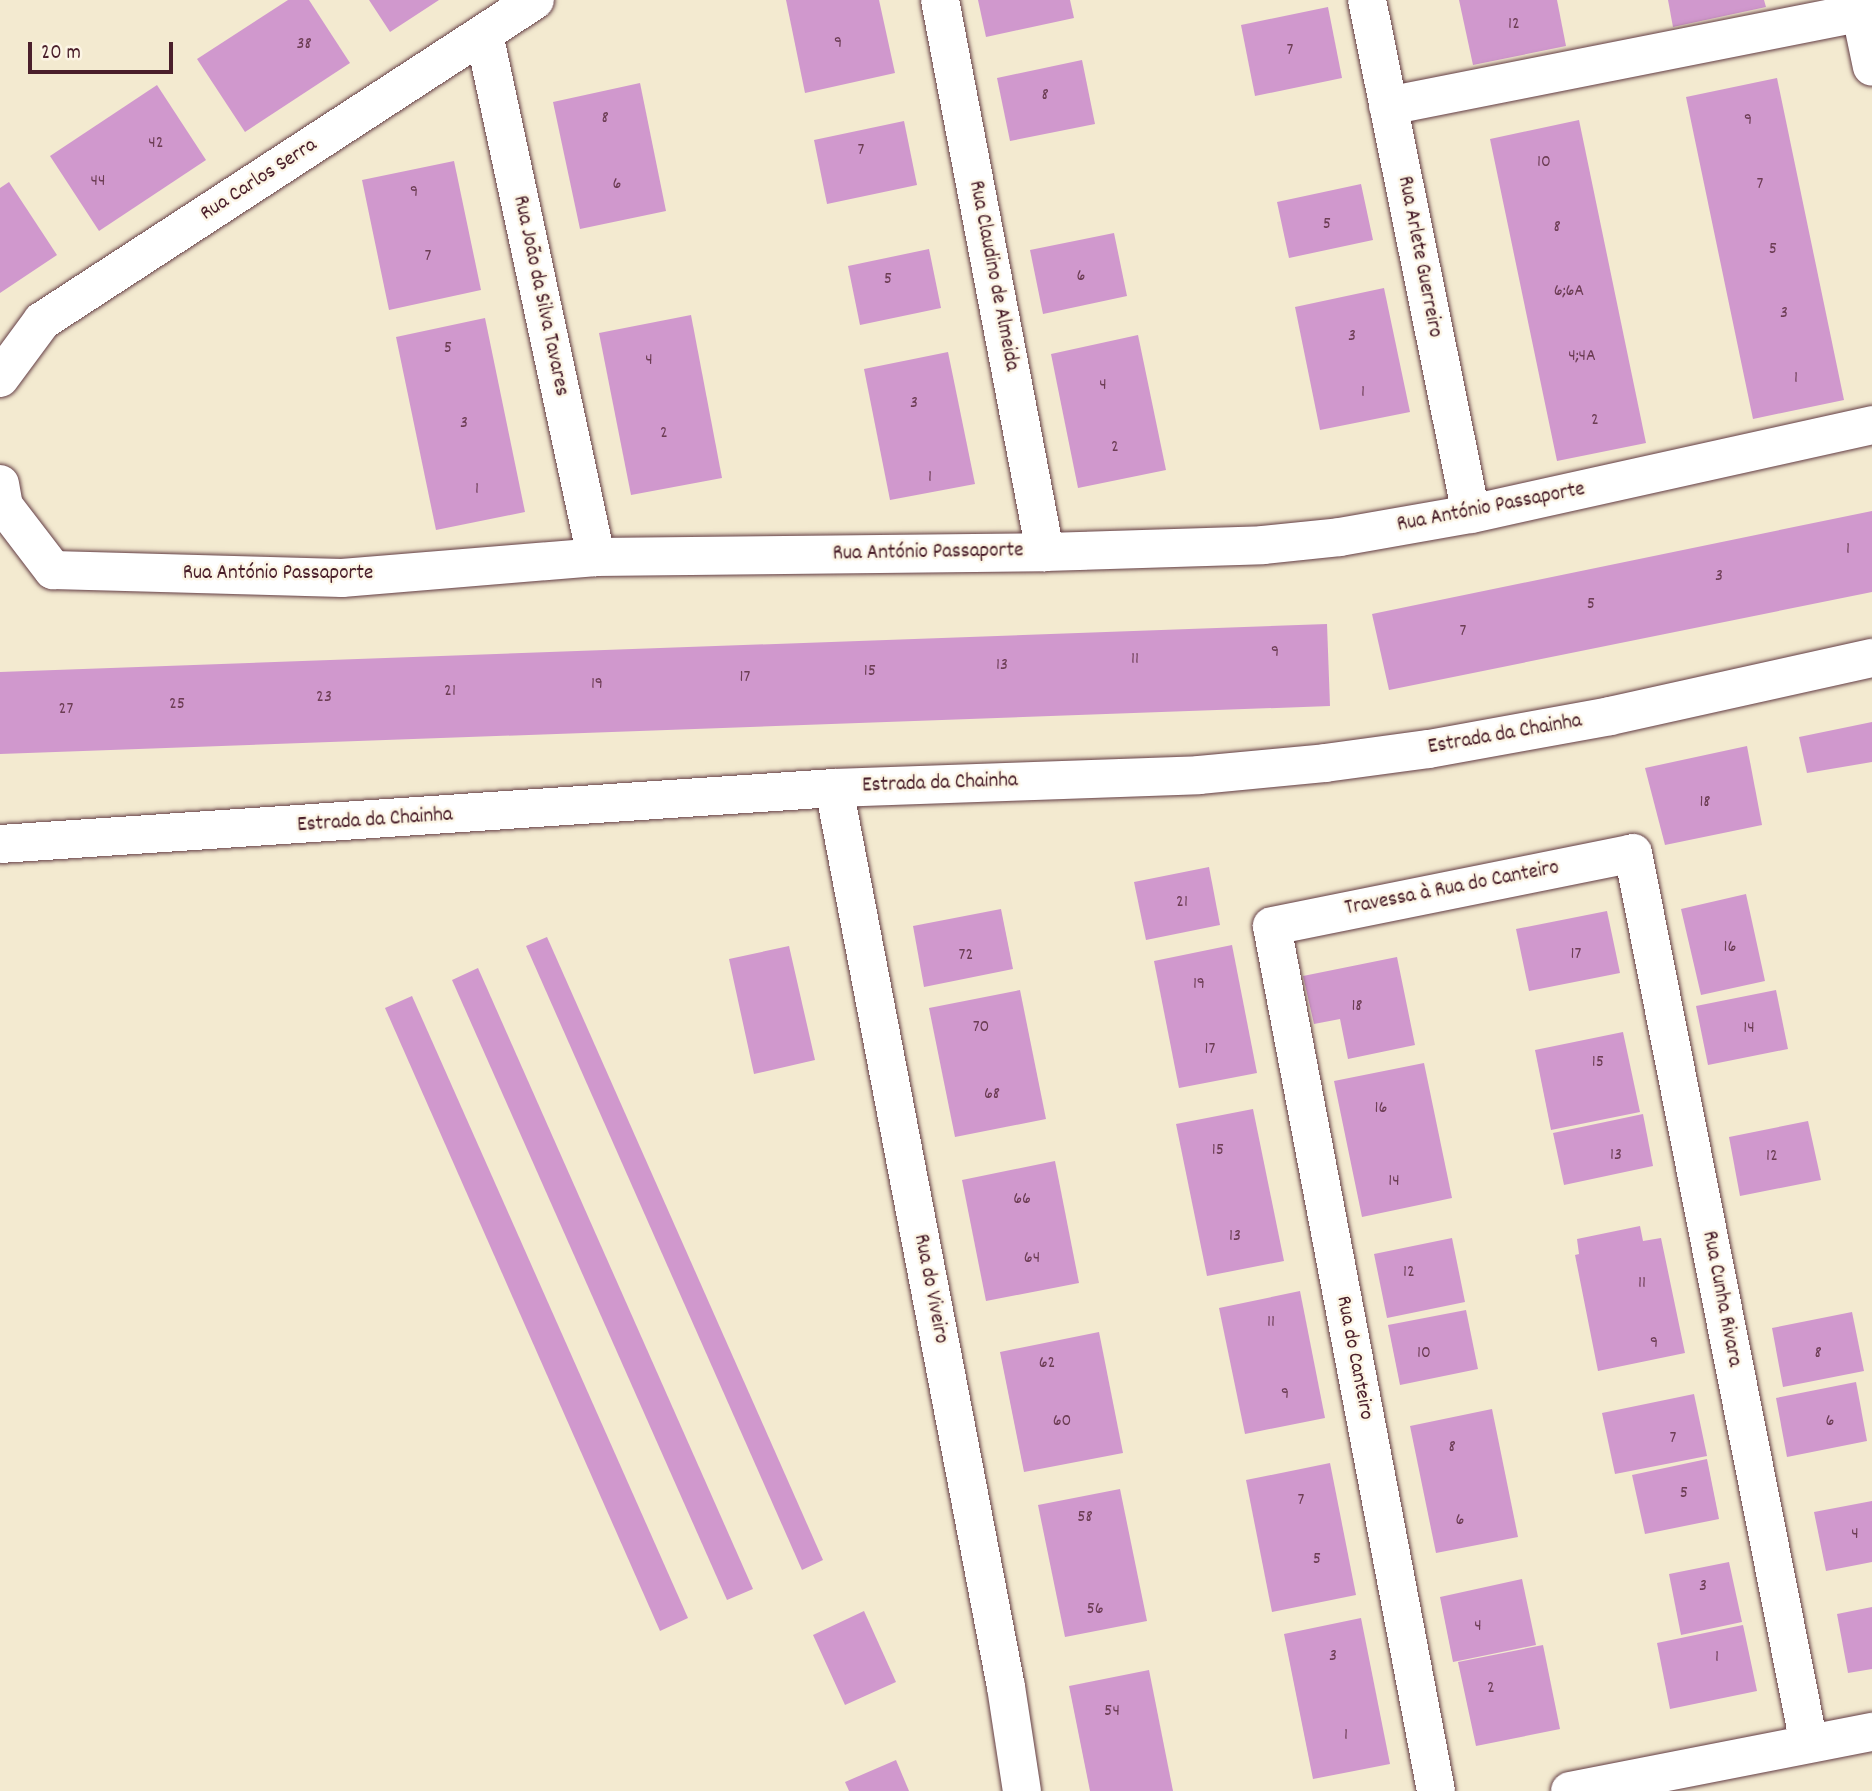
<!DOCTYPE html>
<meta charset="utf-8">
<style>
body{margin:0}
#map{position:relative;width:1872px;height:1791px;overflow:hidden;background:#f3ead0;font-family:Dekko,sans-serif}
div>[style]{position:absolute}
.building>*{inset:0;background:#d098cd}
.roads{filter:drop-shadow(0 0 2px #633d44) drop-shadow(0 0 2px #633d44)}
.minor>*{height:38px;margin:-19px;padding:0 19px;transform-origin:19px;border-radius:19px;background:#fff}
span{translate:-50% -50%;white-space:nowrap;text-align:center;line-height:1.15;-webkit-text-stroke:5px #fcf5e5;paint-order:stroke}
.number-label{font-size:18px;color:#6c3d54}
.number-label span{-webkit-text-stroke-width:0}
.street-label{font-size:21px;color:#4a1f2b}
.scale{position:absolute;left:28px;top:42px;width:145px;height:32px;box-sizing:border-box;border:4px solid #4a1f2b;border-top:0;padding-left:9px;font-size:21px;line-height:24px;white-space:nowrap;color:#4a1f2b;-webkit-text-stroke:5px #fcf5e5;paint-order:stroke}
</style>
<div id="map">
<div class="building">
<div style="clip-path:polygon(288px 0,309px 0,350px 63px,245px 132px,197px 59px)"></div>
<div style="clip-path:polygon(369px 0,439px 0,390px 32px)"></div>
<div style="clip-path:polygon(786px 0,879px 0,895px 73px,805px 93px)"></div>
<div style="clip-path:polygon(978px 0,1070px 0,1074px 18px,986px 37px)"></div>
<div style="clip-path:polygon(1459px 0,1557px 0,1566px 46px,1473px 65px)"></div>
<div style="clip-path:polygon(1668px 0,1764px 0,1766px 7px,1673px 27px)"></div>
<div style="clip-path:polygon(1328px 7px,1342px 78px,1255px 96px,1241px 25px)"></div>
<div style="clip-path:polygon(1082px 60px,1095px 124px,1010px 141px,997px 78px)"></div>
<div style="clip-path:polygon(1777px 78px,1844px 400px,1753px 419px,1686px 97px)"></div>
<div style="clip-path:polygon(640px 83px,666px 211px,580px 229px,553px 102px)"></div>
<div style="clip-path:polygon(157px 85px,206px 160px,99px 231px,50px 156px)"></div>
<div style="clip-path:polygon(1579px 120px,1646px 443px,1557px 461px,1490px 139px)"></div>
<div style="clip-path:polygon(904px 121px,917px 185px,827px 204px,814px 140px)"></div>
<div style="clip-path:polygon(454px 161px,481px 290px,389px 310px,362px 180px)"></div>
<div style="clip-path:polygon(9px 182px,57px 255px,0 293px,0 188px)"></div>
<div style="clip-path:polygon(1361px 184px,1373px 240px,1289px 258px,1277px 202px)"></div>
<div style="clip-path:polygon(1114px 233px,1127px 296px,1043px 314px,1030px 250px)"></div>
<div style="clip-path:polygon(929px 249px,941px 308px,860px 325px,848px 266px)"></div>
<div style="clip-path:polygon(1384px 288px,1410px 412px,1320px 430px,1295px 307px)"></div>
<div style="clip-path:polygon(691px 315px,722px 478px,631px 495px,599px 333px)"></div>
<div style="clip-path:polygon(485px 318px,525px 512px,436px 530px,396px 337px)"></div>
<div style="clip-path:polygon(1138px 335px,1166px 470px,1078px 488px,1051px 354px)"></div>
<div style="clip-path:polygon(948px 352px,975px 484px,890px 500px,864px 369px)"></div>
<div style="clip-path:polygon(1872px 511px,1872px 592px,1389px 690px,1372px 614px)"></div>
<div style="clip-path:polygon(1327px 624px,1330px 706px,0 754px,0 672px)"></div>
<div style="clip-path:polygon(1872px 722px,1872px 762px,1807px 773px,1799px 737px)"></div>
<div style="clip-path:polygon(1747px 746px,1762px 825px,1665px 845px,1645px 768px)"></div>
<div style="clip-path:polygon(1209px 867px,1220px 925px,1146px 940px,1134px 882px)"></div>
<div style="clip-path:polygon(1746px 894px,1765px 981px,1701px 995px,1681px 909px)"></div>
<div style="clip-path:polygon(1001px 909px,1013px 969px,924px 987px,913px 926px)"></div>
<div style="clip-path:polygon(1607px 911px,1620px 973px,1529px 991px,1516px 929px)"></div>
<div style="clip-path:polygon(547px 937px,823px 1560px,802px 1570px,526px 946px)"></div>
<div style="clip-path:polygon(1232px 945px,1257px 1073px,1179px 1088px,1154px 961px)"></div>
<div style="clip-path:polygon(789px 946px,815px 1060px,754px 1074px,729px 959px)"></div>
<div style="clip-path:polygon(1397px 957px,1415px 1045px,1348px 1059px,1340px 1019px,1314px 1024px,1303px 976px)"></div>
<div style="clip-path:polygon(478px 968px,753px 1589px,727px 1600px,452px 980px)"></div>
<div style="clip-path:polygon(1020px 990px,1046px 1119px,955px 1137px,929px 1008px)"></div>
<div style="clip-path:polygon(1776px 990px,1788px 1049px,1708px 1065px,1696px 1006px)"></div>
<div style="clip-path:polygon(412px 996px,688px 1618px,660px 1631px,385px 1008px)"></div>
<div style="clip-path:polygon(1623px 1032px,1640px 1112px,1551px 1130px,1535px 1050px)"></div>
<div style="clip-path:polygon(1424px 1063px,1452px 1198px,1362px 1217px,1334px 1081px)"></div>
<div style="clip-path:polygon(1253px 1109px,1284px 1261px,1207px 1276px,1176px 1124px)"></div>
<div style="clip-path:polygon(1643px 1114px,1653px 1166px,1564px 1185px,1553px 1133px)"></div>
<div style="clip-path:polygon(1808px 1121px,1821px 1180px,1740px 1196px,1729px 1137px)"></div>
<div style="clip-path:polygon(1055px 1161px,1079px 1283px,986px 1301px,962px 1180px)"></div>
<div style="clip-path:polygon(1640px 1226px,1643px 1241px,1661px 1238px,1685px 1353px,1598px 1371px,1575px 1255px,1579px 1254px,1577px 1239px)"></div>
<div style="clip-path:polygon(1452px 1238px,1465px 1302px,1387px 1318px,1374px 1254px)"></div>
<div style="clip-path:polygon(1300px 1291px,1325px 1418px,1245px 1434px,1219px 1308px)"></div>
<div style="clip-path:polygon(1466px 1310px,1478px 1369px,1400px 1385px,1388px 1325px)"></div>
<div style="clip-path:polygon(1852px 1312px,1864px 1371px,1783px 1387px,1772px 1328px)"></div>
<div style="clip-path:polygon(1099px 1332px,1123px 1453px,1024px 1472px,1000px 1352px)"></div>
<div style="clip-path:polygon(1856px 1382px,1867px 1441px,1787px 1457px,1776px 1398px)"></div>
<div style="clip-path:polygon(1694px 1394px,1707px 1456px,1615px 1474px,1602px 1413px)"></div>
<div style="clip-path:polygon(1492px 1409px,1518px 1537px,1436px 1553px,1410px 1426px)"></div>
<div style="clip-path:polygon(1707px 1459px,1719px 1519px,1645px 1534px,1632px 1475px)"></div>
<div style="clip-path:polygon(1330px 1463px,1356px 1595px,1272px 1612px,1246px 1480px)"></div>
<div style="clip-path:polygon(1120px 1489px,1147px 1621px,1065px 1637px,1038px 1505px)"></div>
<div style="clip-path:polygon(1872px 1501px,1872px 1562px,1826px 1571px,1814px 1512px)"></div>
<div style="clip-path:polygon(1729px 1562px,1742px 1622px,1681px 1635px,1669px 1574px)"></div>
<div style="clip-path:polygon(1522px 1579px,1536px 1645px,1453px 1662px,1440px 1597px)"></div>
<div style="clip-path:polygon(1872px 1607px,1872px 1669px,1848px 1673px,1837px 1614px)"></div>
<div style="clip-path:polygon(864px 1611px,896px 1682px,845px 1705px,813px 1635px)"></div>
<div style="clip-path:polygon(1361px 1618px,1390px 1764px,1313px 1779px,1284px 1634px)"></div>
<div style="clip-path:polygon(1743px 1625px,1757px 1691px,1670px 1709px,1657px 1643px)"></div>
<div style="clip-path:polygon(1543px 1645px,1560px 1729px,1476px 1746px,1458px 1662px)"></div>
<div style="clip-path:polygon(1149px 1670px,1173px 1791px,1090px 1791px,1069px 1686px)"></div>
<div style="clip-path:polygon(896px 1760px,909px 1791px,849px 1791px,845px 1782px)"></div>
</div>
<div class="roads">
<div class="minor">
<div style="left:940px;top:0;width:562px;rotate:79.23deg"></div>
<div style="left:1367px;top:0;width:524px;rotate:78.56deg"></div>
<div style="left:1858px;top:0;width:68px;rotate:78.2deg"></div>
<div style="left:484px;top:34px;width:535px;rotate:77.91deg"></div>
<div style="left:1388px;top:106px;width:493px;rotate:-11.2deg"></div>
<div style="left:0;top:378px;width:71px;rotate:-53.6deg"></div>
<div style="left:42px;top:321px;width:588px;rotate:-33.07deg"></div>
<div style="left:0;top:484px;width:22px;rotate:80deg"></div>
<div style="left:4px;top:506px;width:81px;rotate:52.6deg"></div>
<div style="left:53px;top:570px;width:289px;rotate:1.6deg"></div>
<div style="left:342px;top:578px;width:255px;rotate:-4.7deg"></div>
<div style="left:596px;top:557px;width:449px;rotate:-0.6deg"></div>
<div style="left:1045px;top:552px;width:218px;rotate:-1.8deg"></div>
<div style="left:1263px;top:545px;width:77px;rotate:-5.9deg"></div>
<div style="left:1340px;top:537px;width:133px;rotate:-10deg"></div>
<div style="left:1471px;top:514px;width:411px;rotate:-12.5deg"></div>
<div style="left:834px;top:788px;width:915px;rotate:79.17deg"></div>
<div style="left:1006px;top:1687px;width:105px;rotate:81.3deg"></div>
<div style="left:0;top:844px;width:836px;rotate:-3.84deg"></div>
<div style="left:834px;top:788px;width:365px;rotate:-2deg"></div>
<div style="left:1199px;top:775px;width:127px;rotate:-5.4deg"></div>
<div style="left:1325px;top:763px;width:105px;rotate:-7.7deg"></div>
<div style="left:1429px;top:749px;width:184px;rotate:-10.3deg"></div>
<div style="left:1610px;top:716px;width:268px;rotate:-12.5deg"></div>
<div style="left:1436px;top:1791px;width:880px;rotate:-100.74deg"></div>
<div style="left:1272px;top:926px;width:368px;rotate:-11.4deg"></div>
<div style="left:1633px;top:853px;width:908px;rotate:78.83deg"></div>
<div style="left:1570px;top:1791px;width:308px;rotate:-11.1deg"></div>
</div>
</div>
<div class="number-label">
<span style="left:1514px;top:25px">12</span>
<span style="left:838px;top:44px">9</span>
<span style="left:304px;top:45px">38</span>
<span style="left:1290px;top:51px">7</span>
<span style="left:1045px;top:96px">8</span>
<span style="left:605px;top:119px">8</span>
<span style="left:1748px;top:121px">9</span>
<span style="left:156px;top:144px">42</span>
<span style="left:861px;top:151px">7</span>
<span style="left:1544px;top:163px">10</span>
<span style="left:98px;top:182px">44</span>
<span style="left:617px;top:185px">6</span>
<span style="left:1760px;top:185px">7</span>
<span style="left:414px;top:193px">9</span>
<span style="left:1327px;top:225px">5</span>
<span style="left:1557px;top:228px">8</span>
<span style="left:1773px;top:250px">5</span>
<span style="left:428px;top:257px">7</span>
<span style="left:1081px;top:277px">6</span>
<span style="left:888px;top:280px">5</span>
<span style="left:1569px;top:292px">6;6A</span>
<span style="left:1784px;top:314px">3</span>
<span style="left:1352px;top:337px">3</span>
<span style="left:448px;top:349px">5</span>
<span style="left:1582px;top:357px">4;4A</span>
<span style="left:649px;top:361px">4</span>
<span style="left:1796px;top:379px">1</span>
<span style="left:1103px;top:386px">4</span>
<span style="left:1363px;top:393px">1</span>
<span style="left:914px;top:404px">3</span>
<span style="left:1595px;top:421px">2</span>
<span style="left:464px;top:424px">3</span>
<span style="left:664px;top:434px">2</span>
<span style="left:1115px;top:448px">2</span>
<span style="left:930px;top:478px">1</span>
<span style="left:477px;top:490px">1</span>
<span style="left:1848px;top:550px">1</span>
<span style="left:1719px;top:577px">3</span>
<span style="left:1591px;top:605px">5</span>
<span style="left:1463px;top:632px">7</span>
<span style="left:1275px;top:653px">9</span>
<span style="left:1135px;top:660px">11</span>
<span style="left:1002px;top:666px">13</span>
<span style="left:870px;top:672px">15</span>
<span style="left:745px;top:678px">17</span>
<span style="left:597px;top:685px">19</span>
<span style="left:450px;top:692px">21</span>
<span style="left:324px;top:698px">23</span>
<span style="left:177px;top:705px">25</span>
<span style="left:66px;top:710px">27</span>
<span style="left:1705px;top:803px">18</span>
<span style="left:1182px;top:903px">21</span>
<span style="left:1730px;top:948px">16</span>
<span style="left:1576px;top:955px">17</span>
<span style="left:966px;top:956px">72</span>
<span style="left:1199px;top:985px">19</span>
<span style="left:1357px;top:1007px">18</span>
<span style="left:981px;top:1028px">70</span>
<span style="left:1749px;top:1029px">14</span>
<span style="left:1210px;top:1050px">17</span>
<span style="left:1598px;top:1063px">15</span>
<span style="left:992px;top:1095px">68</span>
<span style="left:1381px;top:1109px">16</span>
<span style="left:1218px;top:1151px">15</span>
<span style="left:1616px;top:1156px">13</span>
<span style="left:1772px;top:1157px">12</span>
<span style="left:1394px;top:1182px">14</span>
<span style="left:1022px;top:1200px">66</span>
<span style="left:1235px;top:1237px">13</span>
<span style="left:1032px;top:1259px">64</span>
<span style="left:1409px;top:1273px">12</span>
<span style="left:1642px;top:1284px">11</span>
<span style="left:1271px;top:1323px">11</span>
<span style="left:1654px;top:1344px">9</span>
<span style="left:1424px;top:1354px">10</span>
<span style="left:1818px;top:1354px">8</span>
<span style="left:1047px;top:1364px">62</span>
<span style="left:1285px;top:1395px">9</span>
<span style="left:1062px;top:1422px">60</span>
<span style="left:1830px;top:1422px">6</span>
<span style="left:1673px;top:1439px">7</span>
<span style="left:1452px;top:1448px">8</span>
<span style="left:1684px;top:1494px">5</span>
<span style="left:1301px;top:1501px">7</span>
<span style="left:1085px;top:1518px">58</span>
<span style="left:1460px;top:1521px">6</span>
<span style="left:1855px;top:1535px">4</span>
<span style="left:1317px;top:1560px">5</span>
<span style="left:1703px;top:1587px">3</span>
<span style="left:1095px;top:1610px">56</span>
<span style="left:1478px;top:1627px">4</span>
<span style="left:1333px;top:1657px">3</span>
<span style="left:1717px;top:1658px">1</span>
<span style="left:1491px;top:1689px">2</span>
<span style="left:1112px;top:1712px">54</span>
<span style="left:1346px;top:1736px">1</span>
</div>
<div class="street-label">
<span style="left:259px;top:180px;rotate:-33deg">Rua Carlos Serra</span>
<span style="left:1419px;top:257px;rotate:79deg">Rua Arlete Guerreiro</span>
<span style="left:993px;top:276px;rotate:79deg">Rua Claudino de Almeida</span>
<span style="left:540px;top:296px;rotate:78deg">Rua João da Silva Tavares</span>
<span style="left:1491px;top:508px;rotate:-11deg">Rua António Passaporte</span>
<span style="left:928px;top:553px;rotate:-1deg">Rua António Passaporte</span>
<span style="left:278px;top:574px">Rua António Passaporte</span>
<span style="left:1505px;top:735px;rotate:-10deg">Estrada da Chainha</span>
<span style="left:940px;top:784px;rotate:-2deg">Estrada da Chainha</span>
<span style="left:375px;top:821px;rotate:-4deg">Estrada da Chainha</span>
<span style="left:1452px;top:889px;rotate:-11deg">Travessa à Rua do Canteiro</span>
<span style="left:930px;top:1289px;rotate:79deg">Rua do Viveiro</span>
<span style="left:1721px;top:1299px;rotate:79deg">Rua Cunha Rivara</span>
<span style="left:1354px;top:1358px;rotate:79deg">Rua do Canteiro</span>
</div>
<div class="scale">20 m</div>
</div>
